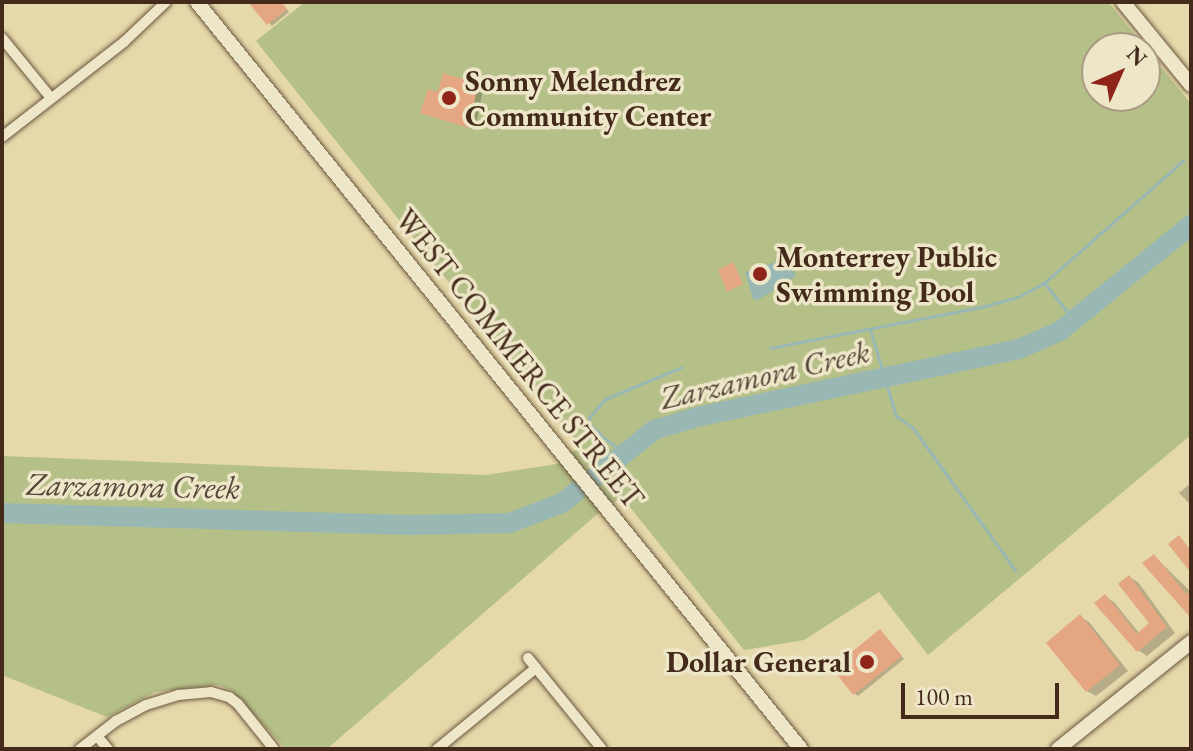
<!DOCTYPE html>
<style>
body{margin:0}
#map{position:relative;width:1193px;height:751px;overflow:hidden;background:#e5d8aa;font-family:"EB Garamond",serif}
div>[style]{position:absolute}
.green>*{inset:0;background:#b5bf88}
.water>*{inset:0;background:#99b8b3}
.shadow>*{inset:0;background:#0003}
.stream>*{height:3px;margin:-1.5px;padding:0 1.5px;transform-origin:1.5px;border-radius:1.5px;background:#99b8b3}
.river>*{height:20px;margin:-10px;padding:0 10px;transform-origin:10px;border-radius:10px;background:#99b8b3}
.building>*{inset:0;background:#e4a782}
.roads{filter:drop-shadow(0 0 2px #6c563e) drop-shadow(0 0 2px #6c563e)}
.street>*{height:10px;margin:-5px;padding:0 5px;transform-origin:5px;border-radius:5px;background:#eee6c8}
.secondary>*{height:14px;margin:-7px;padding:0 7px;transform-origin:7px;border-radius:7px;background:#eee6c8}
.dots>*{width:22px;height:22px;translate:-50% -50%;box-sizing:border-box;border:4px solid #eee6c8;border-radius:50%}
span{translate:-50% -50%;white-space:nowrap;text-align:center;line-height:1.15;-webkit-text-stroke:7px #eee6c8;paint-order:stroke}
.poi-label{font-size:30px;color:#442a1a;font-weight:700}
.left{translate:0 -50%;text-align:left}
.right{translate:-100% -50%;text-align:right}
.street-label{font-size:30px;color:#442a1a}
.water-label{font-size:32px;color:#554639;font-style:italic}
.frame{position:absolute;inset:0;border:4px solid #442a1a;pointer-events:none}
.north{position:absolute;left:1081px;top:32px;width:80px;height:80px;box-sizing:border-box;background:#eee6c8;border:2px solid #aa9b82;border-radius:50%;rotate:45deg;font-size:22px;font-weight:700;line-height:32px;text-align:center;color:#442a1a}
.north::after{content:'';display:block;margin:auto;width:28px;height:36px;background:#8f2418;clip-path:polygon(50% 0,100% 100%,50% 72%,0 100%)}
.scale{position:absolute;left:901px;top:683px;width:158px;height:36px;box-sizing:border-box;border:4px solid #442a1a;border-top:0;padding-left:10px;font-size:24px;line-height:28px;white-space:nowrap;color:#442a1a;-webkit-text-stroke:6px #eee6c8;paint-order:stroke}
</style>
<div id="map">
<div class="green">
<div style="clip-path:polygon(evenodd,305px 2px,1108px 2px,1191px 104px,1191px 435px,928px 655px,879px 592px,804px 640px,744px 650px,622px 497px,595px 516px,327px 749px,286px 749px,231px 690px,218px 685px,155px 692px,107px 717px,2px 675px,2px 456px,486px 475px,557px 464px,580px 446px,256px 41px,305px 2px,1097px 48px,1145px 48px,1145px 96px,1097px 96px,1097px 48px)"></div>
</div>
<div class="water">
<div style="clip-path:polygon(788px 258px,796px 276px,758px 300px,753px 299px,745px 272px)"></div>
</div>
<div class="shadow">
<div style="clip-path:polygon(250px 2px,281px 2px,289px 12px,272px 26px)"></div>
<div style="clip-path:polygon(477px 85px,483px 89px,475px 130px,428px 115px,439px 94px)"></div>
<div style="clip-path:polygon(1191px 483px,1191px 504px,1190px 504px,1179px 493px)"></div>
<div style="clip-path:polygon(1154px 556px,1191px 592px,1191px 613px)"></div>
<div style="clip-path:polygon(1129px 577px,1138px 582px,1175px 633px,1147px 656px,1138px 650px,1105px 596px,1114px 602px,1140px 634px,1152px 623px)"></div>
<div style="clip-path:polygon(1080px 617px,1089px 622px,1128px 671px,1096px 696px,1087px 691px)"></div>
<div style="clip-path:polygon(880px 632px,904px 659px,858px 696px,854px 693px)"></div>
</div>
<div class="stream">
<div style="left:1044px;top:283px;width:48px;rotate:51deg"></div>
<div style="left:870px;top:329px;width:91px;rotate:73.4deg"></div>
<div style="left:896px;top:416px;width:21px;rotate:35deg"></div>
<div style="left:913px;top:428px;width:175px;rotate:54.3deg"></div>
<div style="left:770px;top:348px;width:215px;rotate:-11deg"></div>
<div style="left:981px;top:307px;width:38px;rotate:-15deg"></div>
<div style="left:1018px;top:297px;width:30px;rotate:-28deg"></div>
<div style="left:1044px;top:283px;width:186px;rotate:-41.3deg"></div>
<div style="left:628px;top:449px;width:10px;rotate:-174deg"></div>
<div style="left:618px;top:448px;width:17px;rotate:-144deg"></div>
<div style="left:604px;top:438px;width:23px;rotate:-135deg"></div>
<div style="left:588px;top:422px;width:4px;rotate:-76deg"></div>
<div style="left:589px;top:418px;width:25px;rotate:-50deg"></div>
<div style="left:605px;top:399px;width:83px;rotate:-22.6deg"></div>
</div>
<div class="river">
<div style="left:2px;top:513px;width:408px;rotate:1.7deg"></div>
<div style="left:410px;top:525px;width:100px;rotate:-1.1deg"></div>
<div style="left:510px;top:523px;width:56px;rotate:-21deg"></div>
<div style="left:562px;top:503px;width:117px;rotate:-38.4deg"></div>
<div style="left:654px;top:430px;width:45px;rotate:-16.8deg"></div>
<div style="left:697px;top:417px;width:329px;rotate:-11.9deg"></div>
<div style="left:1019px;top:349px;width:45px;rotate:-23.7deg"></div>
<div style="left:1060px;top:331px;width:169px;rotate:-39deg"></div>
</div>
<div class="building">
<div style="clip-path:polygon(248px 2px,281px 2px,287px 9px,267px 25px)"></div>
<div style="clip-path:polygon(443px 73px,478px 84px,469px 128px,420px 113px,428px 89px,438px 92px)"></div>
<div style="clip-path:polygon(733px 262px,743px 284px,727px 292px,718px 270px)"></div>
<div style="clip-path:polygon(1179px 535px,1191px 551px,1191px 573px,1168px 544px)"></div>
<div style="clip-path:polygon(1154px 554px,1186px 594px,1191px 590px,1191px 618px,1142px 563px)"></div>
<div style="clip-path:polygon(1129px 575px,1167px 627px,1137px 652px,1094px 603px,1105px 594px,1137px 634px,1149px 623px,1118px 584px)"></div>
<div style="clip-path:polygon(1080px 614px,1120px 665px,1086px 692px,1046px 643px)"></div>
<div style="clip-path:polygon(880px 629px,902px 656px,853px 695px,832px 668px)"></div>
</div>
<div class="roads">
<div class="street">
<div style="left:2px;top:38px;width:77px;rotate:50.8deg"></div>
<div style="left:2px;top:137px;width:155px;rotate:-37.9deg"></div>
<div style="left:124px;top:42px;width:58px;rotate:-43.6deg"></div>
<div style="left:528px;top:658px;width:117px;rotate:50.9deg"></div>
<div style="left:97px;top:736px;width:17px;rotate:50deg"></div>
<div style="left:80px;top:749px;width:46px;rotate:-37.9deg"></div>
<div style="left:116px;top:721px;width:34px;rotate:-28deg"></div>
<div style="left:146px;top:705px;width:34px;rotate:-17deg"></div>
<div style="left:178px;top:695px;width:33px;rotate:-5deg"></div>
<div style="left:211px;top:692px;width:19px;rotate:16deg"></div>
<div style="left:229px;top:697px;width:11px;rotate:38deg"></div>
<div style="left:238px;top:704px;width:58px;rotate:51.3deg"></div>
<div style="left:437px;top:749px;width:128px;rotate:-39.3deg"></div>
</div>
<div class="secondary">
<div style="left:197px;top:2px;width:961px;rotate:51.04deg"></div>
<div style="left:1123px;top:2px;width:107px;rotate:50.7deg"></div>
<div style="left:1058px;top:749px;width:171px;rotate:-38.8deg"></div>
</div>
</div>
<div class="dots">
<div style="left:449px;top:98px;background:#8f2418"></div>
<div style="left:760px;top:274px;background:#8f2418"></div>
<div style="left:867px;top:662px;background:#8f2418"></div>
</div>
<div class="poi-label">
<span class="left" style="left:465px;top:98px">Sonny Melendrez<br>Community Center</span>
<span class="left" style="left:776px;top:274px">Monterrey Public<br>Swimming Pool</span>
<span class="right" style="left:851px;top:662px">Dollar General</span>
</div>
<div class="street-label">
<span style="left:519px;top:359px;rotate:51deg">WEST COMMERCE STREET</span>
</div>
<div class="water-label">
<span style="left:765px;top:375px;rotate:-13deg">Zarzamora Creek</span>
<span style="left:133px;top:486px;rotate:1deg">Zarzamora Creek</span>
</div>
<div class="frame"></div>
<div class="north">N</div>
<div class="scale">100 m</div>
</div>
